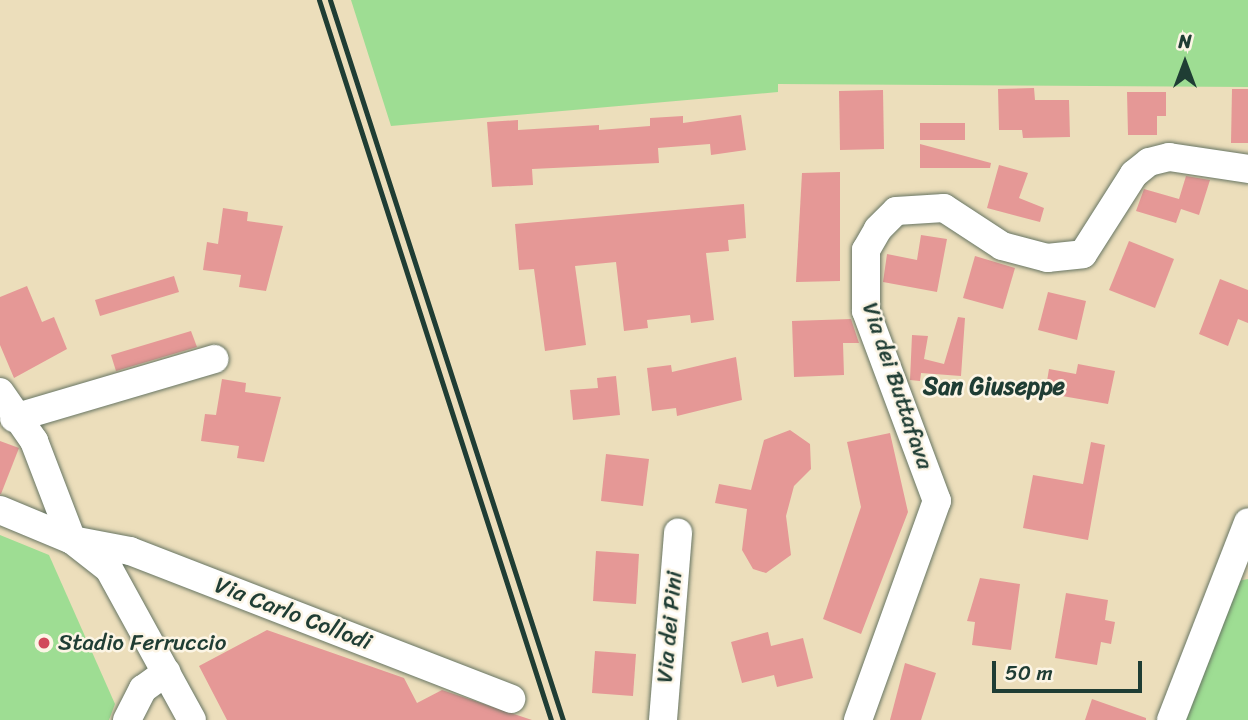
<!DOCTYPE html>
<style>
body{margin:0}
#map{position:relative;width:1248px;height:720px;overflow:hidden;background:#ecdebb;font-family:Sriracha,sans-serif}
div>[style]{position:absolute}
.green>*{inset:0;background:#9edd93}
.building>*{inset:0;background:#e59896}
.roads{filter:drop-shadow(0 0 2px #677563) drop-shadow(0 0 2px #677563)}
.minor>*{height:28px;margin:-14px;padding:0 14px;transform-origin:14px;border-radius:14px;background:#fff}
.rail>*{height:5px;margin:-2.5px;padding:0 2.5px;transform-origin:2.5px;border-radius:2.5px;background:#1f3d34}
.dots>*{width:19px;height:19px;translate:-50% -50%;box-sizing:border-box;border:4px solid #fcf5e5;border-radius:50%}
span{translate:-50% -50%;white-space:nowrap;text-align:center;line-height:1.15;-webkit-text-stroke:5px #fcf5e5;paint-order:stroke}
.street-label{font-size:23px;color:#1f3d34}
.poi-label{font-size:23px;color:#1f3d34}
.left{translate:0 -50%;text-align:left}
.neighbourhood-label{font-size:24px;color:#1f3d34;font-weight:700}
.north{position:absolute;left:1150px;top:28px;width:70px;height:70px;-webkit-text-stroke:5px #fcf5e5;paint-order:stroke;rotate:0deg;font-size:19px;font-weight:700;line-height:28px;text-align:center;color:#1f3d34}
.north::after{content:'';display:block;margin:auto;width:24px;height:32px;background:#1f3d34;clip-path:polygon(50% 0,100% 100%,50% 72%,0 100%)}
.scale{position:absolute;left:992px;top:661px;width:150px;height:32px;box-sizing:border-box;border:4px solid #1f3d34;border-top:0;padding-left:9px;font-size:21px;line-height:24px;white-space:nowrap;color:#1f3d34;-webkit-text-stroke:5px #fcf5e5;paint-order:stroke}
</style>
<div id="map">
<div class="green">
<div style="clip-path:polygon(351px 0,1248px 0,1248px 87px,778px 84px,778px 92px,391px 126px)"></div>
<div style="clip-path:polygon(0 535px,49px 555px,115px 704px,109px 720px,0 720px)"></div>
<div style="clip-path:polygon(1248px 579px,1248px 720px,1177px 720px,1227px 583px)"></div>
</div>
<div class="building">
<div style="clip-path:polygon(1034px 88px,1035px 100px,1069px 100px,1070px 137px,1023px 138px,1022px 130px,999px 130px,998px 89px)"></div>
<div style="clip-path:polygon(1232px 89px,1248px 89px,1248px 143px,1231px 143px)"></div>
<div style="clip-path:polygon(883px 90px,884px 149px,840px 150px,839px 91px)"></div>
<div style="clip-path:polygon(1127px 92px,1166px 92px,1166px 116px,1157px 116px,1157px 135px,1128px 135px)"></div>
<div style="clip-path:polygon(741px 115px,746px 150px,711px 155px,710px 144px,658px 148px,659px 163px,532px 169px,533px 185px,492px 187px,487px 122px,518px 120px,518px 130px,599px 125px,599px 130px,650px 126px,650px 118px,683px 116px,683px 123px)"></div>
<div style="clip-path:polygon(920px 123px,965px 123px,965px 140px,920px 140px)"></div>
<div style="clip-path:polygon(920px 144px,991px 163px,990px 168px,920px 168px)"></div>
<div style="clip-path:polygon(999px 165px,1028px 173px,1019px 198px,1044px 208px,1040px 222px,987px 208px)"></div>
<div style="clip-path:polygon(840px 172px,840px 281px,796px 282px,802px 173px)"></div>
<div style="clip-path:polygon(1186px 176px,1210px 180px,1199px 215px,1181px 209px,1176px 223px,1136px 211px,1144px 189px,1179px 199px)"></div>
<div style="clip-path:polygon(744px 204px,746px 238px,728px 240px,729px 251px,706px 253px,714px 320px,691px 323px,690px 315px,647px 320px,648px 328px,624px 331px,616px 262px,575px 266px,586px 345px,545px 351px,534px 269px,519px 270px,515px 224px)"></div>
<div style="clip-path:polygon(223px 208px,248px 212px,247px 221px,283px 226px,266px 291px,239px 287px,241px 275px,203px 270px,207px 242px,218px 244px)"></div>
<div style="clip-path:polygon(921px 235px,947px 239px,937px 292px,883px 282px,887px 254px,917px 260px)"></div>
<div style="clip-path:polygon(1129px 241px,1174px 259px,1155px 308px,1109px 290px)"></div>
<div style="clip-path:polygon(975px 256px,1015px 268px,1003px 309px,963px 298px)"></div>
<div style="clip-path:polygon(174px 276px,179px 292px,100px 316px,95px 300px)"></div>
<div style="clip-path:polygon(1220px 279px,1248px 290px,1248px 323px,1238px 319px,1228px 346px,1199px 334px)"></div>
<div style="clip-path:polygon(27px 286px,42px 322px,54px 317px,67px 349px,14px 378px,0 345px,0 297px)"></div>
<div style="clip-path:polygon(1048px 292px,1086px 301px,1077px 340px,1038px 330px)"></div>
<div style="clip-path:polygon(958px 317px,965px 318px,961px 376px,921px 373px,920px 381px,910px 380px,912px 335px,928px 336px,924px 359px,944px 364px)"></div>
<div style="clip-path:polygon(851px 319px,859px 343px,843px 343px,844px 375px,794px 377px,792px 321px)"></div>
<div style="clip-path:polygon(191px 331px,197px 347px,116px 371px,111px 355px)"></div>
<div style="clip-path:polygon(736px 357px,742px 400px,677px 416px,676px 408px,652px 411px,647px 368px,671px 365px,672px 372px)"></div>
<div style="clip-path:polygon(1078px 364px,1115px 371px,1108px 404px,1045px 393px,1049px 369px,1076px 374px)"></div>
<div style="clip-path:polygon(616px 376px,620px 415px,573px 420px,570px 390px,598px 388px,597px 378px)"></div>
<div style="clip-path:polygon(222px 379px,246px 383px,245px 392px,281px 397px,264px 462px,237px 458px,239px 446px,201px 441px,205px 414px,216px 415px)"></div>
<div style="clip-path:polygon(790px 430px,810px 444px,811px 469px,794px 486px,786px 516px,791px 555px,766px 573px,753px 569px,742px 550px,747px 509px,715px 503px,719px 484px,751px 490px,764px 440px)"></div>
<div style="clip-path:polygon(890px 433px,908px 512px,861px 634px,823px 619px,861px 507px,847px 442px)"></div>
<div style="clip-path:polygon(0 441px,19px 448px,1px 494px,0 494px)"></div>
<div style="clip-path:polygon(1091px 442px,1105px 445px,1088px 540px,1023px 528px,1033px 475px,1083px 484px)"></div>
<div style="clip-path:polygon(606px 454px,649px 459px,643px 506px,601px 501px)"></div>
<div style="clip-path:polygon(596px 551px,639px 554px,636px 604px,593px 601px)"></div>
<div style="clip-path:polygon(980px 578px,1020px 584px,1011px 650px,972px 645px,975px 622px,967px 621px)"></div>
<div style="clip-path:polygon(1066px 593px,1108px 600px,1105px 620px,1115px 622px,1111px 644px,1101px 642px,1097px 665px,1055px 658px)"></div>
<div style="clip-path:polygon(267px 630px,404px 678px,417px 703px,442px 690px,532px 720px,227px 720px,199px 666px)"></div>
<div style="clip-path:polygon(768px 632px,771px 646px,803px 638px,813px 678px,777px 687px,774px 675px,742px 683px,731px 642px)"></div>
<div style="clip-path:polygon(595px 651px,636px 654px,633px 696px,592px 693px)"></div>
<div style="clip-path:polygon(905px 663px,936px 673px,921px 720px,890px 720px)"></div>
<div style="clip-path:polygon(1092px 699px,1146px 718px,1146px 720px,1085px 720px)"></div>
</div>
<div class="roads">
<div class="minor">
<div style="left:0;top:392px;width:60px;rotate:55.2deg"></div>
<div style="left:34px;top:441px;width:106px;rotate:69deg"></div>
<div style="left:14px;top:418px;width:209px;rotate:-16.4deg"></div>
<div style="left:0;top:510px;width:78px;rotate:22.6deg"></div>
<div style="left:72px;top:540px;width:47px;rotate:38.1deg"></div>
<div style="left:109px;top:569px;width:172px;rotate:61.2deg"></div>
<div style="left:72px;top:540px;width:59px;rotate:10.7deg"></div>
<div style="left:130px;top:551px;width:409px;rotate:21.2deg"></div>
<div style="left:127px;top:720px;width:35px;rotate:-63deg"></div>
<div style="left:143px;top:689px;width:29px;rotate:-36deg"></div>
<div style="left:663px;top:720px;width:188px;rotate:-85.4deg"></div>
<div style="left:858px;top:720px;width:233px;rotate:-70.2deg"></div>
<div style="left:937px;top:501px;width:203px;rotate:-110.5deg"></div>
<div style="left:866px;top:311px;width:61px;rotate:-90deg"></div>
<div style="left:866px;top:250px;width:24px;rotate:-60deg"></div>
<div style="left:878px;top:229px;width:25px;rotate:-45deg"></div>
<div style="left:896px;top:211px;width:48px;rotate:-3.6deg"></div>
<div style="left:944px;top:208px;width:69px;rotate:33.2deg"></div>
<div style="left:1002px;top:246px;width:47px;rotate:14.9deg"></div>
<div style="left:1047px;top:258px;width:36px;rotate:-6deg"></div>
<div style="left:1083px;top:254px;width:95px;rotate:-57.5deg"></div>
<div style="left:1134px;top:174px;width:19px;rotate:-39deg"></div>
<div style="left:1149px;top:162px;width:21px;rotate:-14deg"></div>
<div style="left:1169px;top:157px;width:80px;rotate:8.6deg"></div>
<div style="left:1171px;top:720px;width:212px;rotate:-68.7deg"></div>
</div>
</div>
<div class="rail">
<div style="left:319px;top:0;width:756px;rotate:72.14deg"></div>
<div style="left:330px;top:0;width:757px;rotate:72.07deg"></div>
</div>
<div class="dots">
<div style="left:44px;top:643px;background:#d1495b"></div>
</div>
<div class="street-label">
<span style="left:897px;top:386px;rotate:71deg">Via dei Buttafava</span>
<span style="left:293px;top:614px;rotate:21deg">Via Carlo Collodi</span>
<span style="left:670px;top:627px;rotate:-85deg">Via dei Pini</span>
</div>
<div class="poi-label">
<span class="left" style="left:58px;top:643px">Stadio Ferruccio</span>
</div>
<div class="neighbourhood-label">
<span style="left:994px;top:387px">San Giuseppe</span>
</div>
<div class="north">N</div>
<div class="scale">50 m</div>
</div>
